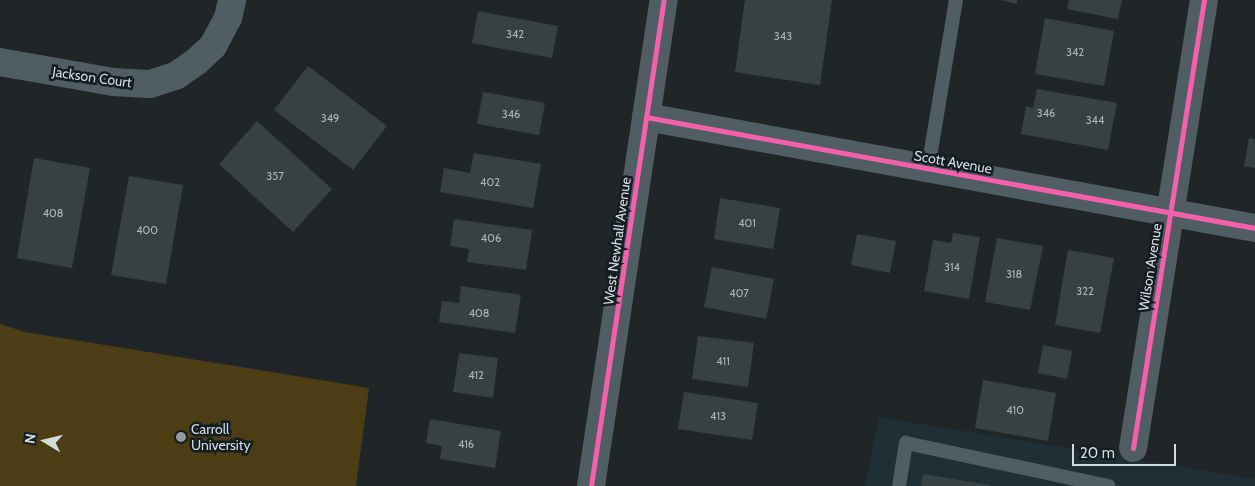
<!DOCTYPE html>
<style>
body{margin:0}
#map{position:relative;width:1255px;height:486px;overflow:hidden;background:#202628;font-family:Cabin,sans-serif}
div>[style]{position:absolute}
.built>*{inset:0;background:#1f2f35}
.green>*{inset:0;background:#4d3d14}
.building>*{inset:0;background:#374043}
.lane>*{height:14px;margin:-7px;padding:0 7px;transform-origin:7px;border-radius:7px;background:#505d62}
.street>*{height:28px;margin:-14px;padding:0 14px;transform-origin:14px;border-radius:14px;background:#505d62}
.cycleway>*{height:5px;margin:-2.5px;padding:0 2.5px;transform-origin:2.5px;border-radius:2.5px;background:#f560ab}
.dots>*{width:14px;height:14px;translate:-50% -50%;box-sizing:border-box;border:2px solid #141e22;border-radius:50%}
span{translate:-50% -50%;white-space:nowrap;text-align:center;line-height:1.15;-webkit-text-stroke:5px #141e22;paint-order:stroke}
.number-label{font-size:11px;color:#acb4b6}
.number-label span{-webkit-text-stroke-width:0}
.street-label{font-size:14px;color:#d3dadd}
.poi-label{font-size:14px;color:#d3dadd}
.left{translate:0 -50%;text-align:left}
.north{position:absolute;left:20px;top:416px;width:50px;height:50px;-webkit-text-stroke:4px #141e22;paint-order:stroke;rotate:279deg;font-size:14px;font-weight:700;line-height:20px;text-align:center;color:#d3dadd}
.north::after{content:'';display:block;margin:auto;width:18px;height:22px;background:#d3dadd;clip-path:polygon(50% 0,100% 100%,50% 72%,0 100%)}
.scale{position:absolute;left:1072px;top:444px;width:104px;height:22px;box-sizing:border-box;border:2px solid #d3dadd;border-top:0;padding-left:6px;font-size:15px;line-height:18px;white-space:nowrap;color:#d3dadd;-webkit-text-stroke:4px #141e22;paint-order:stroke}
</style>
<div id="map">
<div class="built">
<div style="clip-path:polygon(879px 417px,1255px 479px,1255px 486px,865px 486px)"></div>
</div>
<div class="green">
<div style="clip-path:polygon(0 324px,25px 332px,369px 388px,356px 486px,0 486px)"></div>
</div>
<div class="building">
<div style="clip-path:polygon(745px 0,832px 0,820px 85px,735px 72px)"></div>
<div style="clip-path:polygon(1000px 0,1017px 0,1017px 4px)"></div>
<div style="clip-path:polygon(1069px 0,1122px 0,1118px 19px,1067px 9px)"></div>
<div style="clip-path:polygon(478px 11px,558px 26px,552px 58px,472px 43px)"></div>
<div style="clip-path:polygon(1045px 18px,1114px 31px,1104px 86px,1035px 74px)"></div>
<div style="clip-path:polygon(308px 66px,387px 126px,353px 170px,274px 110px)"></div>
<div style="clip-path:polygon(1037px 89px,1117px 103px,1108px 150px,1021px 134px,1026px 106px,1033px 108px)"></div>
<div style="clip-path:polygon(483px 92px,545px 103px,539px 135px,477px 124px)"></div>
<div style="clip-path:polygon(257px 121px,332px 189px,293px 232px,219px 164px)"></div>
<div style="clip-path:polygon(1249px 138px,1255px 139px,1255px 168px,1244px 166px)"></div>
<div style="clip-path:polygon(474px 153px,541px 164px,533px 208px,440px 192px,444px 168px,470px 173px)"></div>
<div style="clip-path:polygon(34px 158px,90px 168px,72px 268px,17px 258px)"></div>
<div style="clip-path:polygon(129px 176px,183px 185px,166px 284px,111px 275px)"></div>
<div style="clip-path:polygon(720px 198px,780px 208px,773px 249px,714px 239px)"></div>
<div style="clip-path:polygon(454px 219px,532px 230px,526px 270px,467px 262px,469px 249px,450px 246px)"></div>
<div style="clip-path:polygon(953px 233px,980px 237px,969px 299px,924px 291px,933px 240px,951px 243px)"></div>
<div style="clip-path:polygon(857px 234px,896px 241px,890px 273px,851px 265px)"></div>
<div style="clip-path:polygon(997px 238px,1043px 246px,1030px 310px,985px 302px)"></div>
<div style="clip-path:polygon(1068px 250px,1114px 258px,1100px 333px,1055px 325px)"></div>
<div style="clip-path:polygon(712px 267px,774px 279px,766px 319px,704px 307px)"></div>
<div style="clip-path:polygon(461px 286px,521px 295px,515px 333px,439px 322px,442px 301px,459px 303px)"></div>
<div style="clip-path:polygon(698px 336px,754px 343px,748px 387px,692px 379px)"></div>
<div style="clip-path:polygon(1043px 345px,1072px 351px,1067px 379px,1038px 373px)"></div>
<div style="clip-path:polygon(459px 353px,498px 358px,493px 398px,453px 392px)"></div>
<div style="clip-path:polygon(983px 380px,1056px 393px,1048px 441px,975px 428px)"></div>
<div style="clip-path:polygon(684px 392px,758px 403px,752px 440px,678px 429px)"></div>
<div style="clip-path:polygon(430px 419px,501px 431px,495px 468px,440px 459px,442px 446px,426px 443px)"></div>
<div style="clip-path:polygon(923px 474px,990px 485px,990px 486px,921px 486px)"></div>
</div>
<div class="lane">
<div style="left:928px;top:169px;width:171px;rotate:-80.6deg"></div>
<div style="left:899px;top:486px;width:44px;rotate:-80.8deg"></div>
<div style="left:906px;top:443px;width:207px;rotate:12deg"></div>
</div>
<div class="street">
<div style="left:0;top:62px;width:115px;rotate:10deg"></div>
<div style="left:113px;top:82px;width:37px;rotate:3deg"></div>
<div style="left:150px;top:84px;width:28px;rotate:-18deg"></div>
<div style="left:177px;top:75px;width:24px;rotate:-35deg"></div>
<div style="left:197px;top:61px;width:22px;rotate:-43deg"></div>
<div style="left:213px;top:46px;width:32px;rotate:-62deg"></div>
<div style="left:228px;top:18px;width:18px;rotate:-77deg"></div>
<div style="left:646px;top:117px;width:619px;rotate:10.33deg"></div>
<div style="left:1133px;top:448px;width:454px;rotate:-81deg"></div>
<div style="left:591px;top:486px;width:491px;rotate:-81.5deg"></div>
</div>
<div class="cycleway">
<div style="left:646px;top:117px;width:619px;rotate:10.33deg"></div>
<div style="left:1133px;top:448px;width:454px;rotate:-81deg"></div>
<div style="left:591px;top:486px;width:491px;rotate:-81.5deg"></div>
</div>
<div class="dots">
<div style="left:181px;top:437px;background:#949b9e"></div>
</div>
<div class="number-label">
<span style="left:515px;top:34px">342</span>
<span style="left:783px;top:36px">343</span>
<span style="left:1075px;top:52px">342</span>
<span style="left:1046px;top:113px">346</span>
<span style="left:511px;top:114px">346</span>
<span style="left:330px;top:118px">349</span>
<span style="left:1095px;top:120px">344</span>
<span style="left:275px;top:176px">357</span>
<span style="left:490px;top:182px">402</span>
<span style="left:53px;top:213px">408</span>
<span style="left:747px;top:223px">401</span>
<span style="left:147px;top:230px">400</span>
<span style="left:491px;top:238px">406</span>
<span style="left:952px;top:267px">314</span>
<span style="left:1014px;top:274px">318</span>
<span style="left:1085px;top:291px">322</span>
<span style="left:739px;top:293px">407</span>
<span style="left:479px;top:313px">408</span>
<span style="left:723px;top:361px">411</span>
<span style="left:476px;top:375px">412</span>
<span style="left:1015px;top:410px">410</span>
<span style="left:718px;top:416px">413</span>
<span style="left:466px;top:444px">416</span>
</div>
<div class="street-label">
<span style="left:92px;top:77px;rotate:8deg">Jackson Court</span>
<span style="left:953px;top:162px;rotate:10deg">Scott Avenue</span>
<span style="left:617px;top:241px;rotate:-82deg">West Newhall Avenue</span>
<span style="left:1150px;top:267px;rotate:-81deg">Wilson Avenue</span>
</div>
<div class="poi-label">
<span class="left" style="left:191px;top:437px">Carroll<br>University</span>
</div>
<div class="north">N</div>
<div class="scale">20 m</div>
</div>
